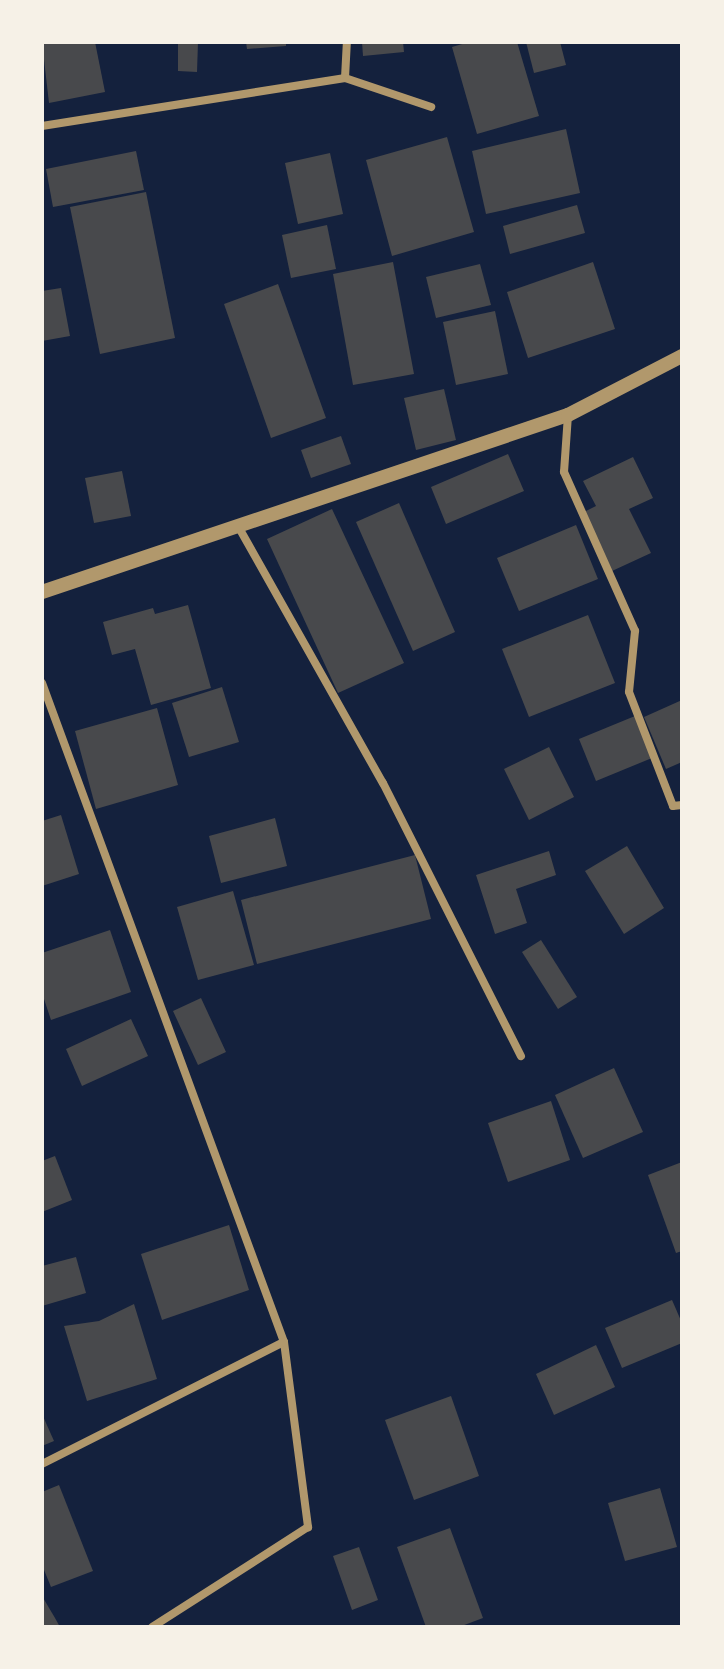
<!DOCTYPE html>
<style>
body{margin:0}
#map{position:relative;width:724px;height:1669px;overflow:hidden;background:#14213d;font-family:Roboto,sans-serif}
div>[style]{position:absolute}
.building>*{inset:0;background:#48494c}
.minor>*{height:8px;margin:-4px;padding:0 4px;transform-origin:4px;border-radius:4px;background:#b1986c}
.tertiary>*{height:14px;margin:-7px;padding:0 7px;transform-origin:7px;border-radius:7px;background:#b1986c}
span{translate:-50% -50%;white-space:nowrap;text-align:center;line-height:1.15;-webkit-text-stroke:8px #f6f1e7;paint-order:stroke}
.frame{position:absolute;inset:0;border:44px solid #f6f1e7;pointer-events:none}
</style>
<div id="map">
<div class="building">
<div style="clip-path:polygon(42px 42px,95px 42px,105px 92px,49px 103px)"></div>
<div style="clip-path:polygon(178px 42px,198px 42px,197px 72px,178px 71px)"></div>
<div style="clip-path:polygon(246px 42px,286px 42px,286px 46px,247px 49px)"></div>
<div style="clip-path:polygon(362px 42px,403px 42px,404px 52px,363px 56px)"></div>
<div style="clip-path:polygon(469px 42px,517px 42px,539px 116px,477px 134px,452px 47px)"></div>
<div style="clip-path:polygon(526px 42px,560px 42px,566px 65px,534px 73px)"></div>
<div style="clip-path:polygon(566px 129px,580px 193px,486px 214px,472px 151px)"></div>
<div style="clip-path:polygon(447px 137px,474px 232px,392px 256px,366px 160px)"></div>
<div style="clip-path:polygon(136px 151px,144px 190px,53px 207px,46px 169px)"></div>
<div style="clip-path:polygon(330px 153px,343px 214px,298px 224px,285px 163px)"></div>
<div style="clip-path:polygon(146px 192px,175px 338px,100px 354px,70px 207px)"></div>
<div style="clip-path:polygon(577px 205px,585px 233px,510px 254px,503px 226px)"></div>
<div style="clip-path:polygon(327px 225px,336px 269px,291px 278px,282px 235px)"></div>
<div style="clip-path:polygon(393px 262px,414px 374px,353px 385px,333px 274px)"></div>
<div style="clip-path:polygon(593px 262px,615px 329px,528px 358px,507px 292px)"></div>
<div style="clip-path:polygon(480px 264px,491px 305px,436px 318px,426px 277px)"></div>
<div style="clip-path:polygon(278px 284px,326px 418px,271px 438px,224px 304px)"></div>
<div style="clip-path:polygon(61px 288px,70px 336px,42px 341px,42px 291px)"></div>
<div style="clip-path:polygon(495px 311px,508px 374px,456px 385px,443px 322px)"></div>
<div style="clip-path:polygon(444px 389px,456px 440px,416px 450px,404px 398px)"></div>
<div style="clip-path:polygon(341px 436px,351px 464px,311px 478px,301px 450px)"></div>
<div style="clip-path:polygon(508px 454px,524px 491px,446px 524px,431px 487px)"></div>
<div style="clip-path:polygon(633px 457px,653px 498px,629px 509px,651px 553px,612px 571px,584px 512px,596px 506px,583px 481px)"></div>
<div style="clip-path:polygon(122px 471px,131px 516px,94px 523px,85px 478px)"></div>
<div style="clip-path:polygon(399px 503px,455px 632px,413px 651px,356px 522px)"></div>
<div style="clip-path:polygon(332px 509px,404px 663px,338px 693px,267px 539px)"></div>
<div style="clip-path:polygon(576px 525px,598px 579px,519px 611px,497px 558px)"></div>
<div style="clip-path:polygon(188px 605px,211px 688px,151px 705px,135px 649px,112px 655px,103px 622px,153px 608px,155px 614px)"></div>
<div style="clip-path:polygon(588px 615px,615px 683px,529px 717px,502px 649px)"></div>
<div style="clip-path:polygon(222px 687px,239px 742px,189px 757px,172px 703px)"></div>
<div style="clip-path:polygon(682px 700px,682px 762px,666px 769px,644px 717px)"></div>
<div style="clip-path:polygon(157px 708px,178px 785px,96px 809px,75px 731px)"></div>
<div style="clip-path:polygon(635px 716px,652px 758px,596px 781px,579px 739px)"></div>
<div style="clip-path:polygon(549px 747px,574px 797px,529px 820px,504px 769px)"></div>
<div style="clip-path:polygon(61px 815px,79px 874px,42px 886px,42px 821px)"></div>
<div style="clip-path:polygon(275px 818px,287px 866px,221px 883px,209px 836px)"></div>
<div style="clip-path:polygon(627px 846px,664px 908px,624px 934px,585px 871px)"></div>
<div style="clip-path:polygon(549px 851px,556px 875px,516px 889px,527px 923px,495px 934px,476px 875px)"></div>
<div style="clip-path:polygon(415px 855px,431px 919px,257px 964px,241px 900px)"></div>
<div style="clip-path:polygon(233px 891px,254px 965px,198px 980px,177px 907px)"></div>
<div style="clip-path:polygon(110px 930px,131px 992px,51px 1020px,42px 993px,42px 953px)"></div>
<div style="clip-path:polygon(541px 940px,577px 997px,558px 1009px,522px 952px)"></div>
<div style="clip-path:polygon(201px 998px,226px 1052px,198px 1065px,173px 1011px)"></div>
<div style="clip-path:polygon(131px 1019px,148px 1056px,82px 1086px,66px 1049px)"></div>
<div style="clip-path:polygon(614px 1068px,643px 1132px,583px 1158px,555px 1095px)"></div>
<div style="clip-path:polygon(551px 1101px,570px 1160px,508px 1182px,488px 1123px)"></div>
<div style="clip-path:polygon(55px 1156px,72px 1200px,42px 1212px,42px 1161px)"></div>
<div style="clip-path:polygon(682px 1162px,682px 1251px,676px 1253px,648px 1175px)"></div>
<div style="clip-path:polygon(229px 1225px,249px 1290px,162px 1320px,141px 1254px)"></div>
<div style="clip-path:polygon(76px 1257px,86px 1293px,42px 1306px,42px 1266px)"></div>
<div style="clip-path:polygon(672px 1300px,682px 1323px,682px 1343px,622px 1368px,605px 1328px)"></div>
<div style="clip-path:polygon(134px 1304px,157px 1379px,87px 1401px,64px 1326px,99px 1321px)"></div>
<div style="clip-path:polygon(596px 1345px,615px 1387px,554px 1415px,536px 1374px)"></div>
<div style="clip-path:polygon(451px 1396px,479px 1476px,414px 1500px,385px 1420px)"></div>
<div style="clip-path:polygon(42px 1414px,54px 1441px,42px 1446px)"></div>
<div style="clip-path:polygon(59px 1485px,93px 1571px,51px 1587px,42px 1565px,42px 1492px)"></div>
<div style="clip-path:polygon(660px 1488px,677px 1547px,625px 1561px,608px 1503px)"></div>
<div style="clip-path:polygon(450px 1528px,483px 1618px,459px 1627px,426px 1627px,397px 1547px)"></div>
<div style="clip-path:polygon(359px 1547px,378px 1600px,352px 1610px,333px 1556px)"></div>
<div style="clip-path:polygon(42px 1596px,55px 1618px,60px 1627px,42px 1627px)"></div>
</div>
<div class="minor">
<div style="left:345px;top:78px;width:36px;rotate:-87deg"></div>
<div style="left:42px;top:126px;width:307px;rotate:-9deg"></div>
<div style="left:345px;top:78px;width:91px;rotate:18.6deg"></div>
<div style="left:568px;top:415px;width:57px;rotate:94deg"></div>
<div style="left:564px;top:472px;width:174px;rotate:65.9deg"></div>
<div style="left:635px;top:631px;width:61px;rotate:95.6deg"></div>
<div style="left:629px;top:692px;width:122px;rotate:68.9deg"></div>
<div style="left:673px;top:806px;width:9px;rotate:-6deg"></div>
<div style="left:238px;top:526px;width:295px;rotate:60.6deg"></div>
<div style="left:383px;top:783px;width:306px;rotate:63.2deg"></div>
<div style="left:42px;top:683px;width:702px;rotate:69.84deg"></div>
<div style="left:284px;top:1342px;width:187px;rotate:82.6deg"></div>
<div style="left:308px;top:1527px;width:185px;rotate:147.3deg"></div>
<div style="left:42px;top:1464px;width:271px;rotate:-26.8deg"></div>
</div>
<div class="tertiary">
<div style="left:42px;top:592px;width:555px;rotate:-18.6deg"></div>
<div style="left:568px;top:415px;width:128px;rotate:-27.4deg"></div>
</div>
<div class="frame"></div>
</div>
